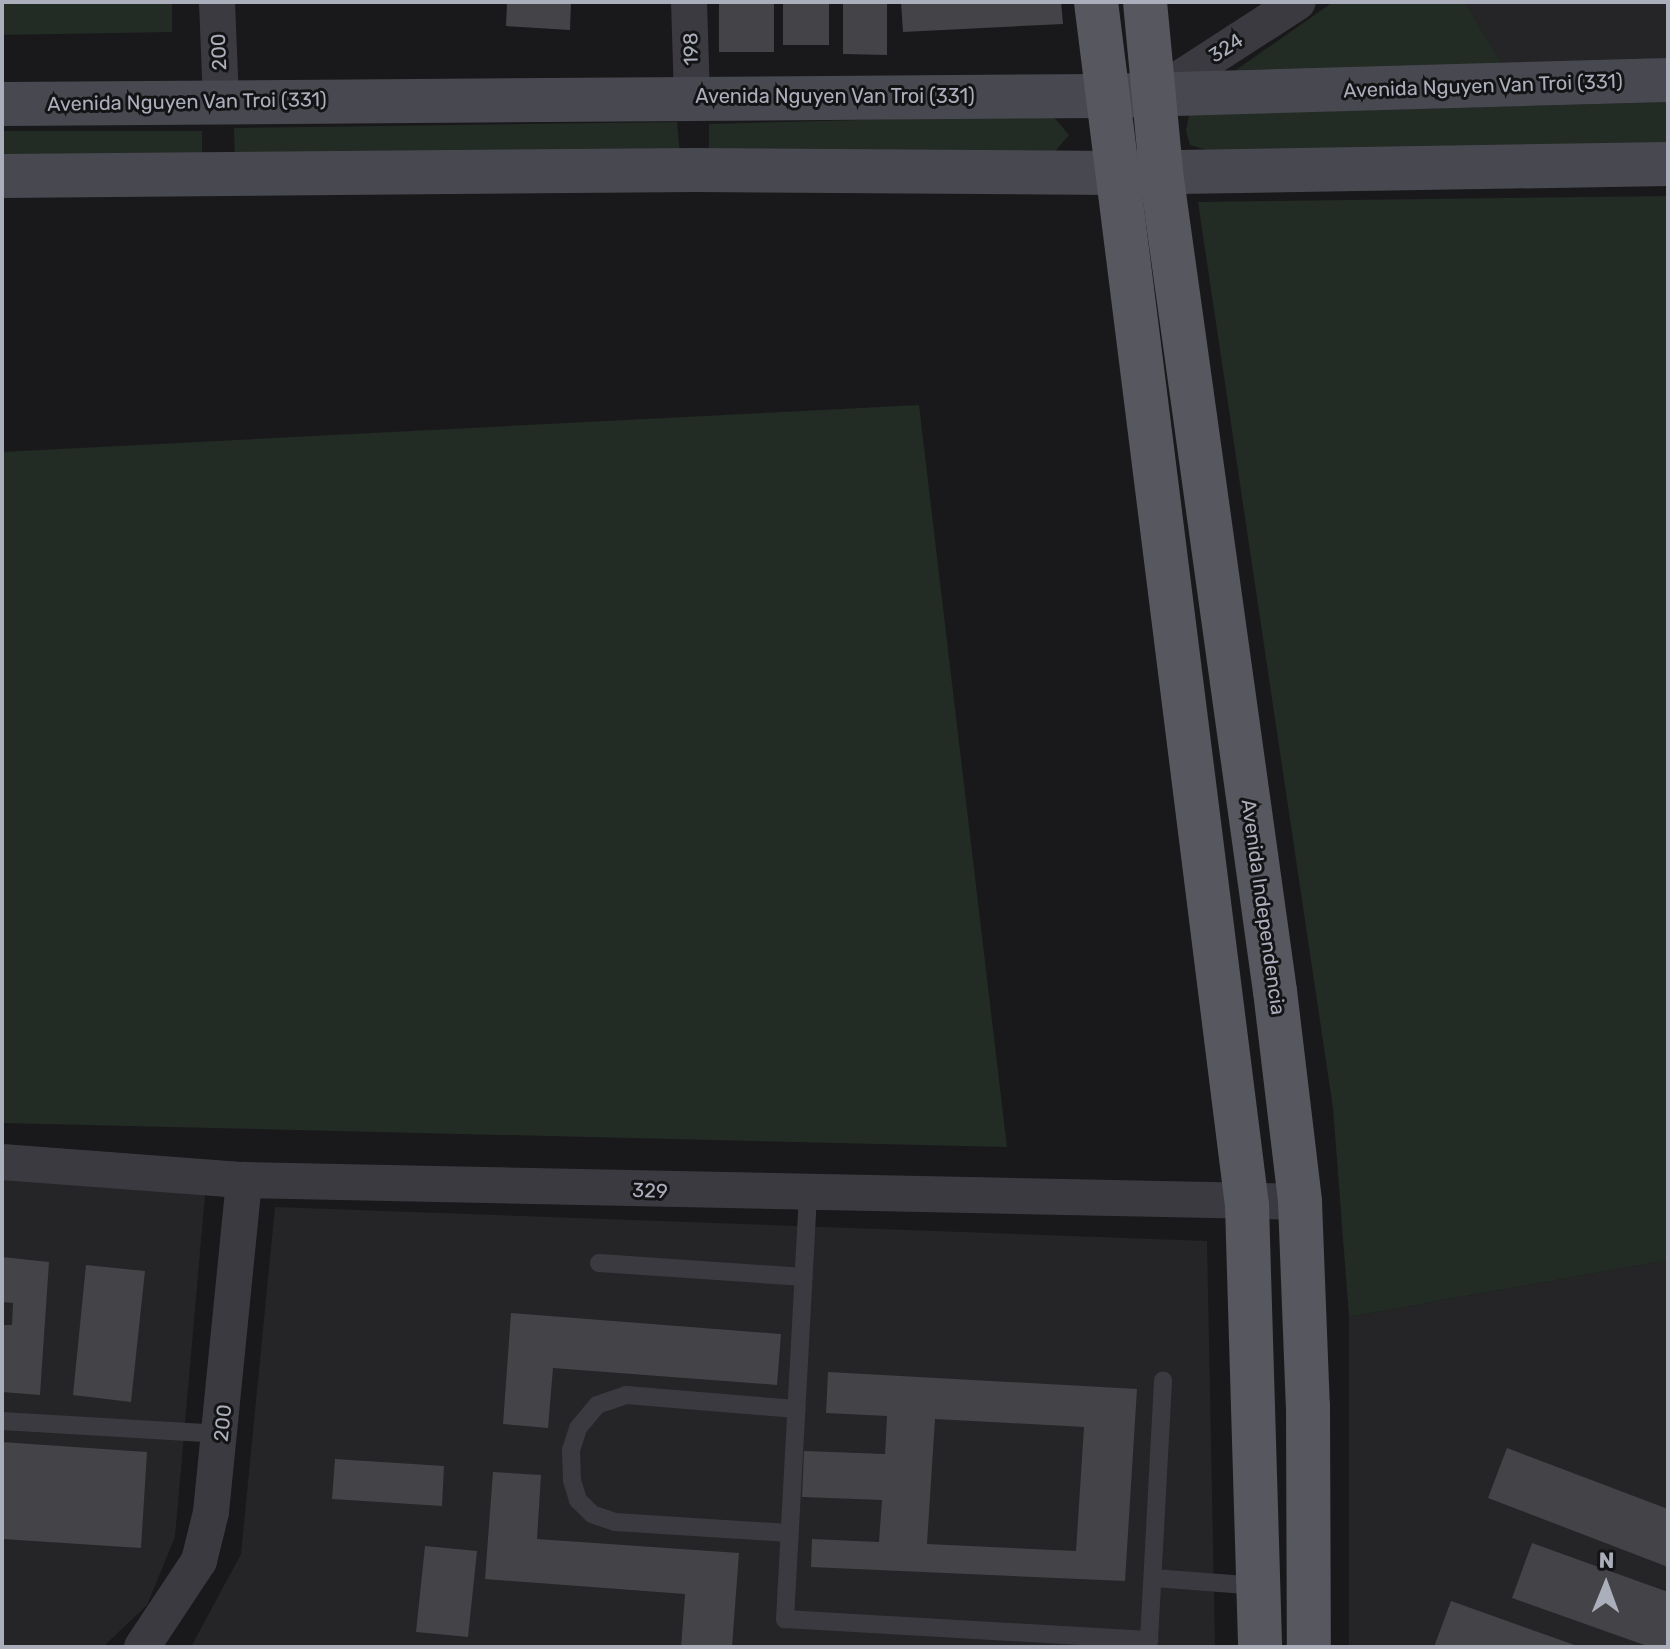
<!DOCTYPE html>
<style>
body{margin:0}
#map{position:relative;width:1670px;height:1649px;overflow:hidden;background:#19191b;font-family:Rubik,sans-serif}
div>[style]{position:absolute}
.built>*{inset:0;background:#252528}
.green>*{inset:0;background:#232b25}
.building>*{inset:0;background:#434348}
.lane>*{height:18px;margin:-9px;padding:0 9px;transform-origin:9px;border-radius:9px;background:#3a3a40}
.street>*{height:36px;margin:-18px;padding:0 18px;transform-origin:18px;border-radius:18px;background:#3a3a40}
.secondary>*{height:44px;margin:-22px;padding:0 22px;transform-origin:22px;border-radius:22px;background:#484950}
.primary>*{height:44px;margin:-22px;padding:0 22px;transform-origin:22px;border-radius:22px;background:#56575f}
span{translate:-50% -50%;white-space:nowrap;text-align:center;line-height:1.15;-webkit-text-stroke:6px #141416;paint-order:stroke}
.street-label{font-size:20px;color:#abaebb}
.frame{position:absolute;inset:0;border:4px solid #abaebb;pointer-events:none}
.north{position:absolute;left:1566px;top:1545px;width:80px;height:80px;-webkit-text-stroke:6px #141416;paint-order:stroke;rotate:1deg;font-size:22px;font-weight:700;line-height:32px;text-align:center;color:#abaebb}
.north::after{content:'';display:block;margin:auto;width:28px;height:36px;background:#abaebb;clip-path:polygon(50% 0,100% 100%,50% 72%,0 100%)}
</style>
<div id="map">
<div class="built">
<div style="clip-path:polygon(1465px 2px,1668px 2px,1668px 65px,1504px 67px)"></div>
<div style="clip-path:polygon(2px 1175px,205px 1195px,175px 1537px,147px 1605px,103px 1647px,2px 1647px)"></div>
<div style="clip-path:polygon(275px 1207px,1207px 1241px,1215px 1647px,191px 1647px,241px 1554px)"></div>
<div style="clip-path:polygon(1668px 1260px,1668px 1647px,1349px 1647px,1349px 1317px)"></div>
</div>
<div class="green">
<div style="clip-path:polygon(2px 2px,172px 2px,172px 32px,2px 35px)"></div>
<div style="clip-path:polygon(1333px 2px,1465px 2px,1504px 67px,1236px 70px)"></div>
<div style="clip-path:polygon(1668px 102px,1668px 145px,1207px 150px,1190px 145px,1186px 131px,1189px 115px)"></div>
<div style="clip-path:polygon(1052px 115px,1069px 135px,1053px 154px,709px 156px,709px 124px)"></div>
<div style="clip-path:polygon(677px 122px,680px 154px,235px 162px,234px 128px)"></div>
<div style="clip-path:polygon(2px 131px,202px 131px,202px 162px,2px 162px)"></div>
<div style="clip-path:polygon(1668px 196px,1668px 1260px,1349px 1317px,1333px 1108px,1198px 202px)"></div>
<div style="clip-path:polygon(919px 405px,1007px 1147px,2px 1123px,2px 452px)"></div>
</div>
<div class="building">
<div style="clip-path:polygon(507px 2px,571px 2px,570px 30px,506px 26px)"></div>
<div style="clip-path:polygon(719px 2px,774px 2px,774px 52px,719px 52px)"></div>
<div style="clip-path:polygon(783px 2px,829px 2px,829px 45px,783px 45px)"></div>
<div style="clip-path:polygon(843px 2px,887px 2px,887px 55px,843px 54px)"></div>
<div style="clip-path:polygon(901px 2px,1061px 2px,1063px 24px,903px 32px)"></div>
<div style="clip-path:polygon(2px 1257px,49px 1262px,40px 1395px,2px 1392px,2px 1325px,12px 1325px,13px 1303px,2px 1302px)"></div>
<div style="clip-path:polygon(86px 1265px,145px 1271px,131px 1402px,73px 1395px)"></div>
<div style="clip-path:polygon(511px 1313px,781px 1334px,777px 1385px,553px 1368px,548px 1428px,503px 1424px)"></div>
<div style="clip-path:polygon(evenodd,828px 1372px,1137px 1389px,1125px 1581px,811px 1567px,812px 1539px,879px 1542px,882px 1500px,802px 1497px,804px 1451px,885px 1454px,887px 1416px,826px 1413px,828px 1372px,935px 1419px,1084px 1427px,1076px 1551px,927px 1544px,935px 1419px)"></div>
<div style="clip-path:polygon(2px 1442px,147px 1452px,141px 1548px,2px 1539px)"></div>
<div style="clip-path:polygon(1507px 1448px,1668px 1509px,1668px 1567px,1488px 1498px)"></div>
<div style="clip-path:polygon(335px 1459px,444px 1466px,442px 1506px,332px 1499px)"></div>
<div style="clip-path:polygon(493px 1472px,541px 1475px,537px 1539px,739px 1553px,732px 1647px,681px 1647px,685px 1594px,485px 1579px)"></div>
<div style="clip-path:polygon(1532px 1543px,1668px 1592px,1668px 1647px,1650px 1647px,1512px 1598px)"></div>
<div style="clip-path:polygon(425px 1546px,477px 1551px,468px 1637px,416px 1632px)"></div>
<div style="clip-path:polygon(1451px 1601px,1580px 1647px,1434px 1647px)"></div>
</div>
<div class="lane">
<div style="left:808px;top:1195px;width:425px;rotate:93.1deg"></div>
<div style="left:785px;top:1619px;width:365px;rotate:3.3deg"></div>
<div style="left:1149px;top:1640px;width:260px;rotate:-86.9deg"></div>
<div style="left:599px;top:1263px;width:205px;rotate:3.9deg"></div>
<div style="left:2px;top:1421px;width:220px;rotate:3.4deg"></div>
<div style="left:789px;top:1533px;width:174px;rotate:-176.4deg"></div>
<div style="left:615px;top:1522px;width:24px;rotate:-161deg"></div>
<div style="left:592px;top:1514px;width:20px;rotate:-135deg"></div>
<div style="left:578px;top:1500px;width:21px;rotate:-107deg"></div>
<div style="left:572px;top:1480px;width:30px;rotate:-92deg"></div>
<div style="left:571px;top:1450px;width:23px;rotate:-72deg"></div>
<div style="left:578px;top:1428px;width:30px;rotate:-50deg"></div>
<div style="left:597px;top:1405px;width:31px;rotate:-19deg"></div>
<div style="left:626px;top:1395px;width:171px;rotate:4.7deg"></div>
<div style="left:1154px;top:1578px;width:105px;rotate:4.4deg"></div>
</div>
<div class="street">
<div style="left:217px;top:2px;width:100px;rotate:87.7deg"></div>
<div style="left:689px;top:2px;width:94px;rotate:88.2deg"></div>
<div style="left:1154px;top:95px;width:171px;rotate:-32.9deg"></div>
<div style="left:2px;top:1162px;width:243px;rotate:4.3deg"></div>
<div style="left:244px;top:1180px;width:1056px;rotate:1.19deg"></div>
<div style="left:142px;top:1647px;width:103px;rotate:-56.5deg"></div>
<div style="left:199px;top:1561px;width:50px;rotate:-76.2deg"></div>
<div style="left:211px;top:1512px;width:334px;rotate:-84.3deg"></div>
</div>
<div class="secondary">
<div style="left:2px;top:104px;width:1104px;rotate:-0.42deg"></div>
<div style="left:1106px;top:96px;width:562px;rotate:-1.63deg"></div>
<div style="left:2px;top:176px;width:693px;rotate:-0.5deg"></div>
<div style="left:695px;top:170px;width:421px;rotate:0.4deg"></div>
<div style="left:1116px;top:173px;width:552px;rotate:-0.93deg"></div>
</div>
<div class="primary">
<div style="left:1096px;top:2px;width:1212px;rotate:82.85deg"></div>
<div style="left:1247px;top:1205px;width:442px;rotate:88.3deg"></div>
<div style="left:1145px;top:2px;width:171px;rotate:84.6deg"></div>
<div style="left:1161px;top:172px;width:827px;rotate:82.08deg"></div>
<div style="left:1275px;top:991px;width:212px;rotate:83.2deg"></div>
<div style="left:1300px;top:1202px;width:204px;rotate:87.8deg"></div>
<div style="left:1308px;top:1406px;width:241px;rotate:89.8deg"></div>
</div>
<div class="street-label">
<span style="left:1226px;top:48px;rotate:-33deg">324</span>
<span style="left:691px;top:49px;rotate:-91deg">198</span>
<span style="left:219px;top:52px;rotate:-92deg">200</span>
<span style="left:1483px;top:86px;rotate:-2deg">Avenida Nguyen Van Troi (331)</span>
<span style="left:835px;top:96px">Avenida Nguyen Van Troi (331)</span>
<span style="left:187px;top:102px;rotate:-1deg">Avenida Nguyen Van Troi (331)</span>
<span style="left:1263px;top:907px;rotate:82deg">Avenida Independencia</span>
<span style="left:650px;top:1191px;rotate:2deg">329</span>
<span style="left:223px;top:1423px;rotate:-84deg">200</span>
</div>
<div class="frame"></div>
<div class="north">N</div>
</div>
